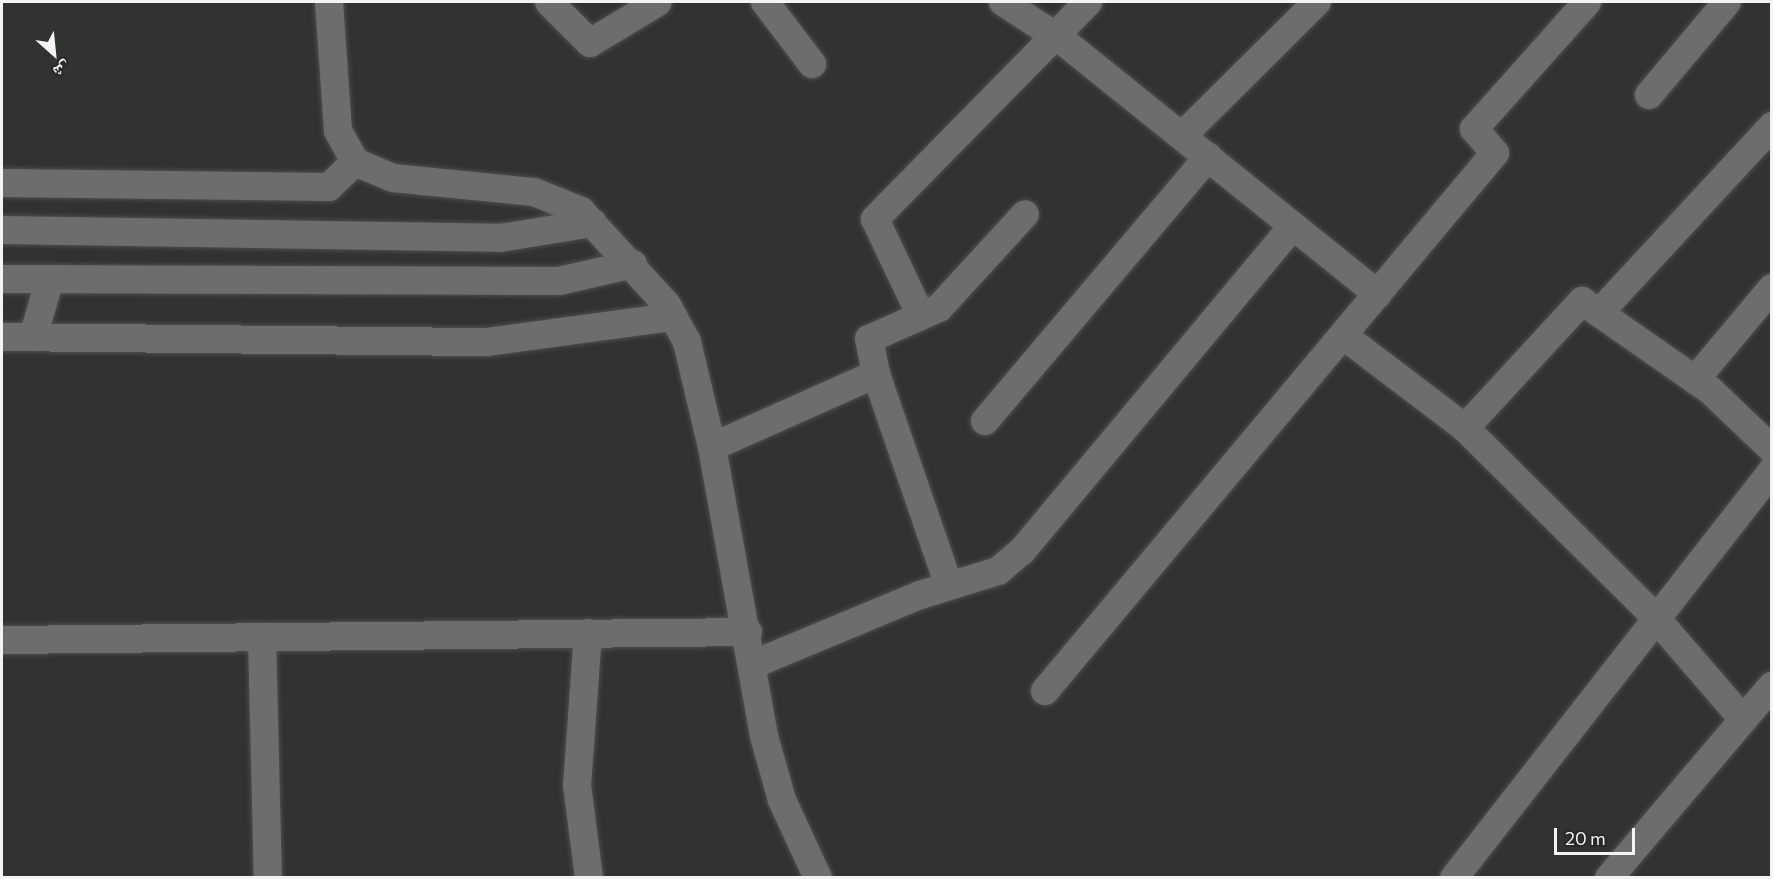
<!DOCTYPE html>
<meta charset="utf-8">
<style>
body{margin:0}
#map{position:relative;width:1773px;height:879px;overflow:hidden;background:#313331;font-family:Commissioner,"Noto Naskh Arabic",sans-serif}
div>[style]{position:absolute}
.roads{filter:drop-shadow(0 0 2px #4d4f4d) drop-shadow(0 0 2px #4d4f4d)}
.minor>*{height:28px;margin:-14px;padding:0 14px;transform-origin:14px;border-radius:14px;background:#6c6e6b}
span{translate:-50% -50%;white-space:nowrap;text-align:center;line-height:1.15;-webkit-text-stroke:4.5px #272927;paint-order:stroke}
.frame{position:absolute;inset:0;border:3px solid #f3f4f3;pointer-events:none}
.north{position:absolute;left:24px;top:24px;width:60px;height:60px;-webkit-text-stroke:4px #272927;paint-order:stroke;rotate:153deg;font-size:16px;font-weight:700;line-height:24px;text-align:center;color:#f3f4f3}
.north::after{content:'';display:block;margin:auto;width:21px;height:27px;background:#f3f4f3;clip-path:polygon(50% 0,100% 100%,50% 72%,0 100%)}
.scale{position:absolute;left:1554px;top:828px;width:81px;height:27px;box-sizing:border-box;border:3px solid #f3f4f3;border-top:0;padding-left:8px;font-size:18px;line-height:21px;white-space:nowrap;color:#f3f4f3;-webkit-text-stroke:4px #272927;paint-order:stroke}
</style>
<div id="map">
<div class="roads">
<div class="minor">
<div style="left:329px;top:2px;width:129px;rotate:86deg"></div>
<div style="left:338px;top:131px;width:35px;rotate:61deg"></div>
<div style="left:355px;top:162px;width:41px;rotate:22.8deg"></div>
<div style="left:393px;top:178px;width:142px;rotate:5.7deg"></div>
<div style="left:534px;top:192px;width:51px;rotate:22deg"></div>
<div style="left:581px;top:211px;width:127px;rotate:47.5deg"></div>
<div style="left:667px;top:305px;width:42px;rotate:61.6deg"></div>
<div style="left:687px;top:342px;width:108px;rotate:76.6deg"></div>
<div style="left:712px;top:447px;width:294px;rotate:79.8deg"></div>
<div style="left:764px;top:736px;width:66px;rotate:74.3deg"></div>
<div style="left:782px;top:800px;width:86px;rotate:65.2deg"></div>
<div style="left:549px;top:2px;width:58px;rotate:45deg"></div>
<div style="left:590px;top:43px;width:79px;rotate:-31.1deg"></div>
<div style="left:765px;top:2px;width:78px;rotate:52.8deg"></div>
<div style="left:1003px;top:2px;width:72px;rotate:33deg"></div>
<div style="left:1063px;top:41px;width:404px;rotate:38.8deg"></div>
<div style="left:1649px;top:95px;width:121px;rotate:-50deg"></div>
<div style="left:1182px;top:136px;width:190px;rotate:-44.8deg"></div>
<div style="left:2px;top:183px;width:327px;rotate:0.7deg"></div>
<div style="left:329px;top:187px;width:36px;rotate:-44deg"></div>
<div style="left:2px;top:230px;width:498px;rotate:0.9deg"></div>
<div style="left:500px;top:238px;width:94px;rotate:-9.2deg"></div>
<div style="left:2px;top:279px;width:557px;rotate:0.21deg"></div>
<div style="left:559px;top:281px;width:76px;rotate:-12.9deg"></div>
<div style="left:1599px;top:313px;width:255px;rotate:-47.2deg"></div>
<div style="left:921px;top:316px;width:107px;rotate:-115.4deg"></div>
<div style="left:875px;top:219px;width:304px;rotate:-45.5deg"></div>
<div style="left:1344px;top:336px;width:152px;rotate:37.2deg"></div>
<div style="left:1465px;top:428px;width:267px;rotate:44.8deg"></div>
<div style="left:1654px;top:616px;width:136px;rotate:49.2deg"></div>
<div style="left:2px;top:337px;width:485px;rotate:0.6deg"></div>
<div style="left:487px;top:342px;width:188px;rotate:-7.7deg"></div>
<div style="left:33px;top:337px;width:60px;rotate:-73.7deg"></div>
<div style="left:876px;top:374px;width:224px;rotate:71deg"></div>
<div style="left:1695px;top:380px;width:120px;rotate:-50.1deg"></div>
<div style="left:985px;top:421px;width:346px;rotate:-49.8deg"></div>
<div style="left:1465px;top:428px;width:173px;rotate:-47.3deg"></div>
<div style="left:1582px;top:301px;width:157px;rotate:34.9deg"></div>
<div style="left:1711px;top:391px;width:84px;rotate:43.6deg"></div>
<div style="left:712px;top:447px;width:180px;rotate:-24deg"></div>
<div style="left:876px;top:374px;width:36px;rotate:-101deg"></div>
<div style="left:869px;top:339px;width:77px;rotate:-23.9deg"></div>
<div style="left:939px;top:308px;width:127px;rotate:-47.5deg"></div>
<div style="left:588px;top:633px;width:152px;rotate:94.1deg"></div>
<div style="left:577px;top:785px;width:94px;rotate:82.6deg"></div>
<div style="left:262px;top:637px;width:241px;rotate:88.6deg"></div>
<div style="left:2px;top:640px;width:746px;rotate:-0.61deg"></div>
<div style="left:754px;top:664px;width:180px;rotate:-22.6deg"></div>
<div style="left:920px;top:595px;width:82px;rotate:-17.1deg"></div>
<div style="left:998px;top:571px;width:31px;rotate:-40deg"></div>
<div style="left:1022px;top:551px;width:423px;rotate:-50.2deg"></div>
<div style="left:1045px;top:691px;width:701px;rotate:-50.09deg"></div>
<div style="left:1495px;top:153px;width:32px;rotate:-131deg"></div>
<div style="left:1474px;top:129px;width:170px;rotate:-48.3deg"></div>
<div style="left:1454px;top:878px;width:517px;rotate:-52deg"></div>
<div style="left:1609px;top:878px;width:252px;rotate:-49.7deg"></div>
</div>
</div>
<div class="frame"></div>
<div class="north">ش</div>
<div class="scale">20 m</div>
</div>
